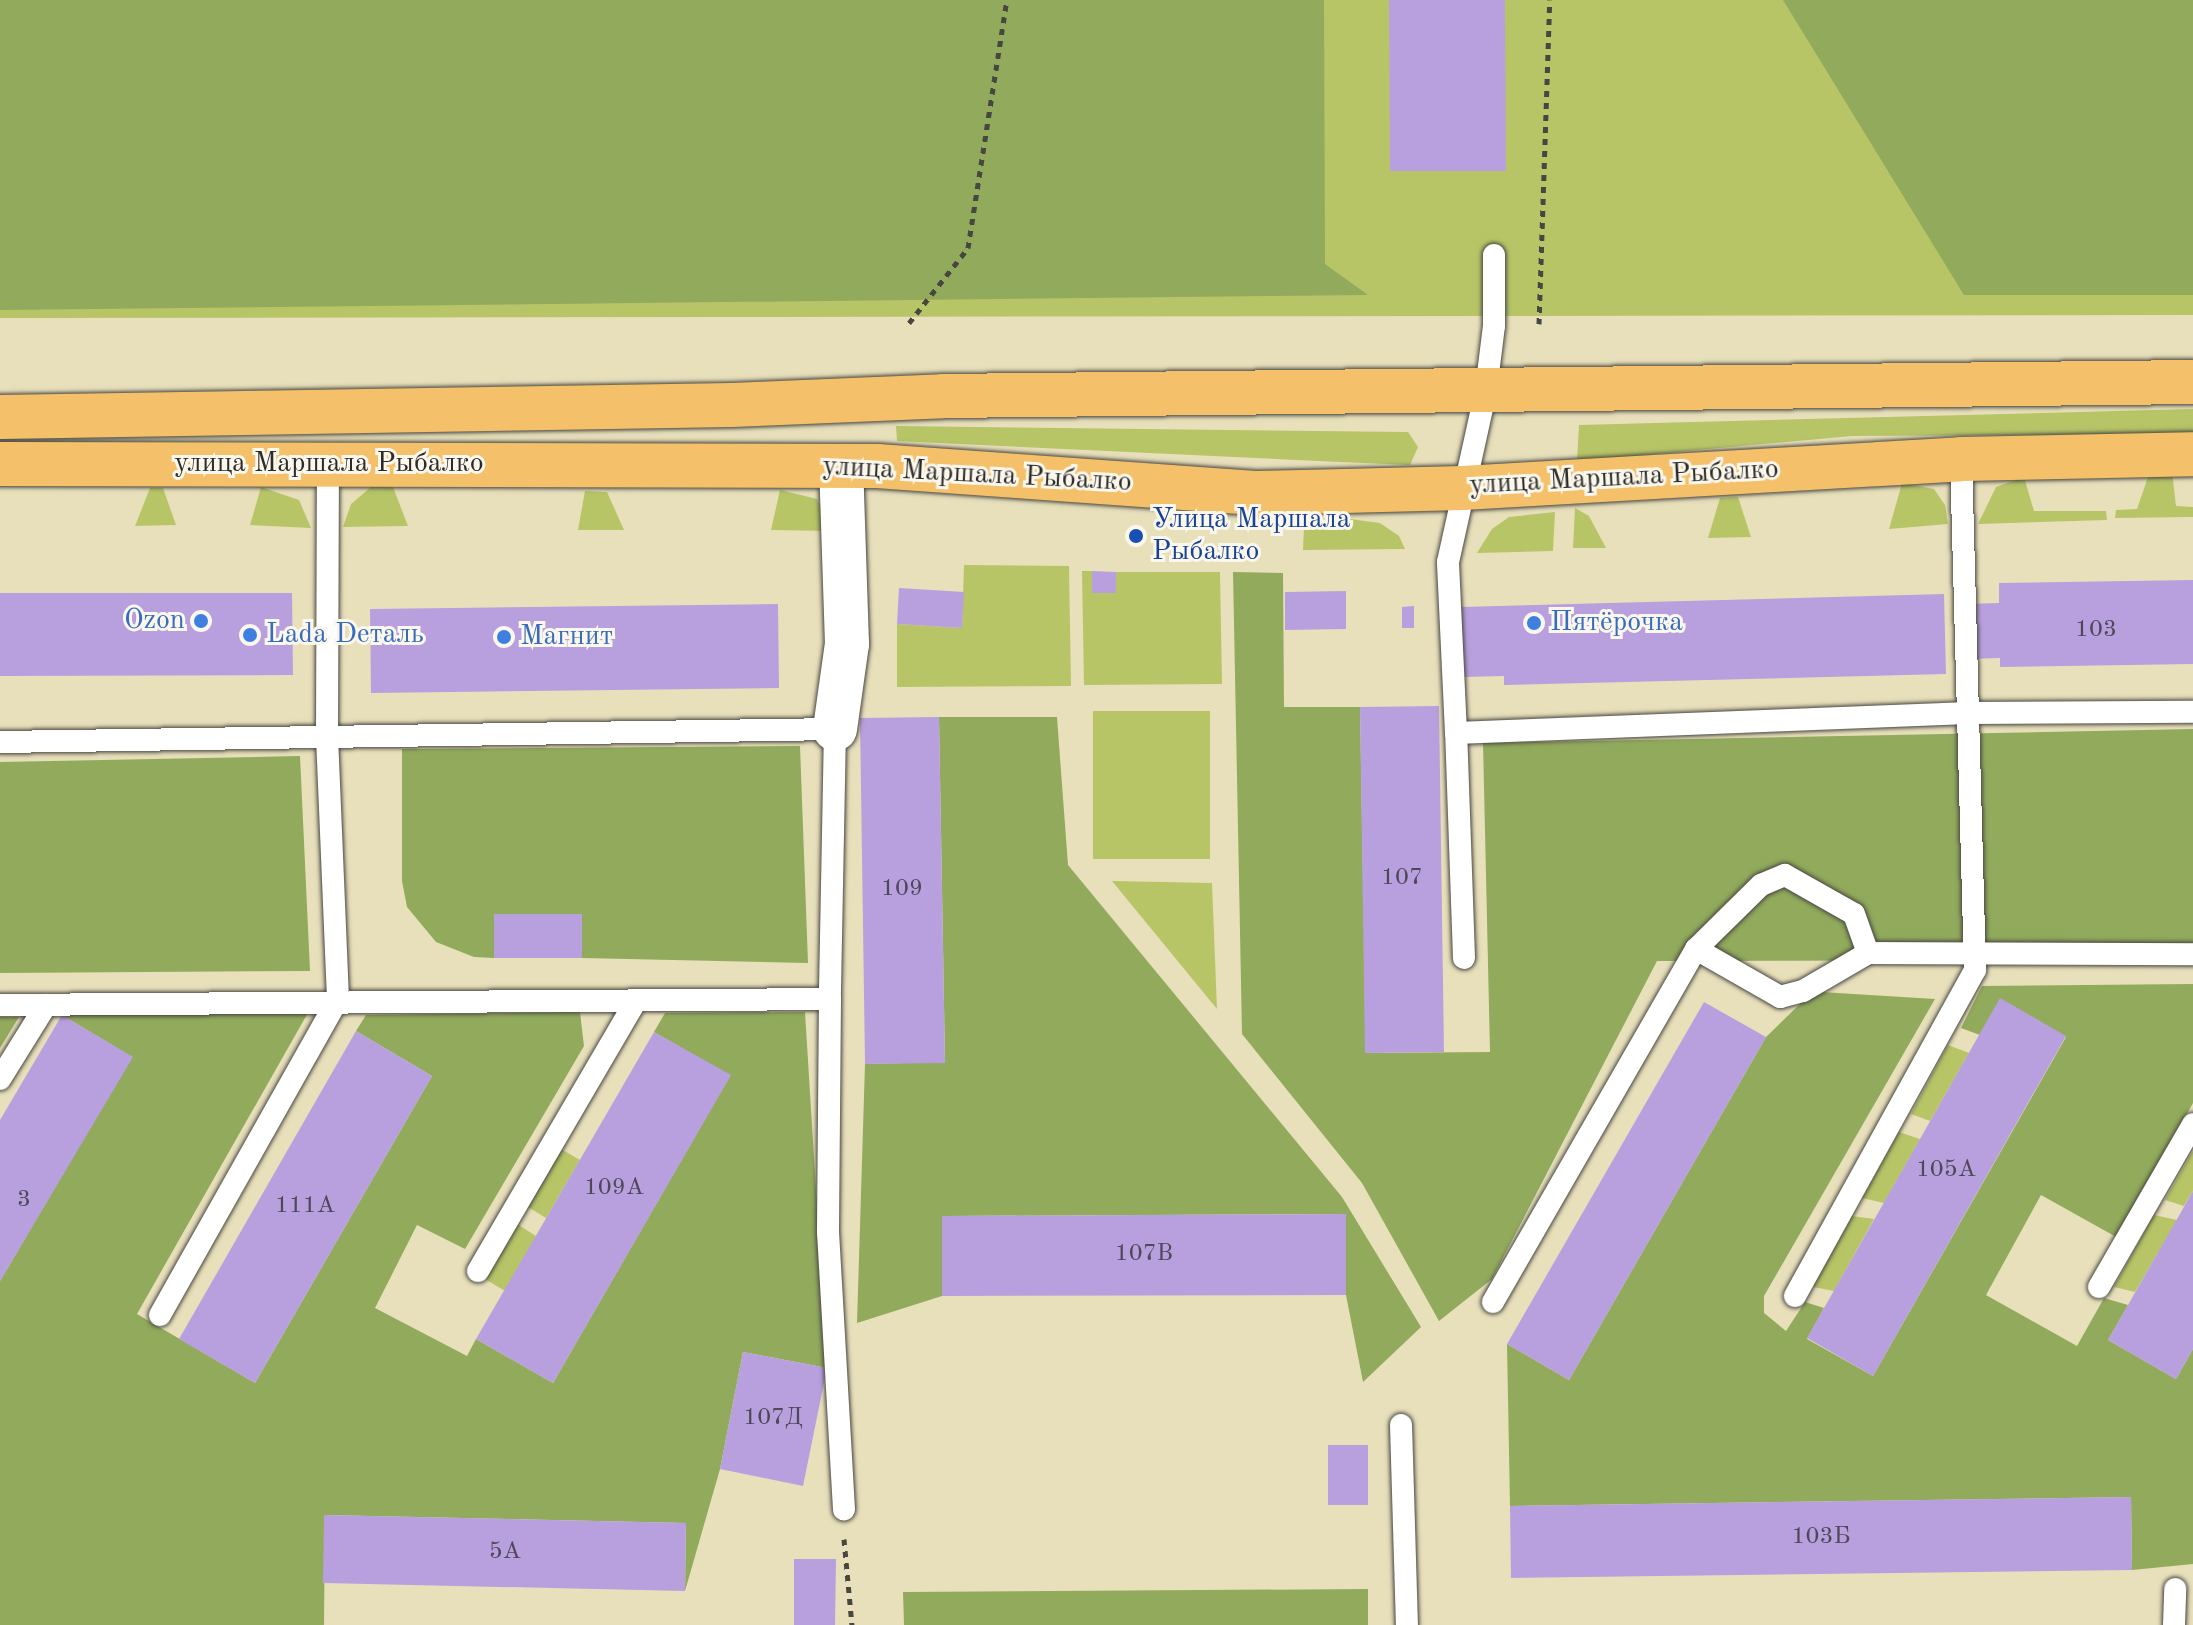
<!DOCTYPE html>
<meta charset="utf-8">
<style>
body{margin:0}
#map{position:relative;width:2193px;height:1625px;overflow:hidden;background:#e8e0bb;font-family:"Old Standard TT",serif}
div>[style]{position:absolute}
.green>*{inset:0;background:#b7c567}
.forest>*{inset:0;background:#91aa5c}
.building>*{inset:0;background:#b8a0df}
.path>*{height:5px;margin-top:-2.5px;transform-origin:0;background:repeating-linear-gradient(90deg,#474641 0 6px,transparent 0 12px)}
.roads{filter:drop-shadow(0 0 2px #474641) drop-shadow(0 0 2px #474641)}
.lane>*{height:22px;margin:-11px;padding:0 11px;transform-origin:11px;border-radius:11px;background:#fff}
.street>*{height:44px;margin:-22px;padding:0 22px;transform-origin:22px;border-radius:22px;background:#fff}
.primary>*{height:44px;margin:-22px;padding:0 22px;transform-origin:22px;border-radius:22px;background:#f4c16a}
.dots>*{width:22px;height:22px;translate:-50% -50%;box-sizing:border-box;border:4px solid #fbf7ec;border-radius:50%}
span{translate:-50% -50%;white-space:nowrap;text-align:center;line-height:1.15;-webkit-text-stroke:6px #fbf7ec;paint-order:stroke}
.number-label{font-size:24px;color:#4e4858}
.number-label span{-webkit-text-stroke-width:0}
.street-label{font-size:28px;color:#2b2b2b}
.transit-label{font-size:28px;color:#164399}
.left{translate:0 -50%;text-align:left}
.shop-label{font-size:28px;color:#366cbe}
.right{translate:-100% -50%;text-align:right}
</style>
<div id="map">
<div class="green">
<div style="clip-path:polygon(0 0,2193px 0,2193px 315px,0 318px)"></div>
<div style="clip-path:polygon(2193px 409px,2193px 434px,1852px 436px,1577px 461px,1579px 425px)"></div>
<div style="clip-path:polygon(896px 426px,1408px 432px,1418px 447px,1410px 465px,1318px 461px,897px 441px)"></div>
<div style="clip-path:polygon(2150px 471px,2172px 471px,2176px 506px,2193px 507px,2193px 517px,2115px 518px,2116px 510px,2137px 509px)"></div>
<div style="clip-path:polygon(2024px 477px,2034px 511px,2106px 511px,2107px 520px,1978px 524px,1996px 487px)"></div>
<div style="clip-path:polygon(1902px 483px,1934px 489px,1945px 505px,1948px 524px,1889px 529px)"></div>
<div style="clip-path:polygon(261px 487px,299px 500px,311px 528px,250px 525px)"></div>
<div style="clip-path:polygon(371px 487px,393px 487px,408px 526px,343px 527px,351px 504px)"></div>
<div style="clip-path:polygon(150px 488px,163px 488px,176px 525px,135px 526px)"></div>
<div style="clip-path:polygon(780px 490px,817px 499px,831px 531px,771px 530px)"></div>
<div style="clip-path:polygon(585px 491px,607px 492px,624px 530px,578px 530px)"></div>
<div style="clip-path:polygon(1738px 497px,1751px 537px,1708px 538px,1720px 498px)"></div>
<div style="clip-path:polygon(1575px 508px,1589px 516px,1606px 548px,1573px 548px)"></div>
<div style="clip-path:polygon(1555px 512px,1553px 551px,1477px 553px,1492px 529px,1509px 517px)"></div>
<div style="clip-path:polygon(1350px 519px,1380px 523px,1399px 536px,1405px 549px,1303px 550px,1304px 527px)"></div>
<div style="clip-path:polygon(964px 565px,1069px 566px,1071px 686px,897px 687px,897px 624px,962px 628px)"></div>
<div style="clip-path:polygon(1082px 571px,1092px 571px,1092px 593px,1115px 593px,1116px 572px,1220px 572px,1222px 684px,1084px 685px)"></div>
<div style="clip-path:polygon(1093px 711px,1210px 711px,1210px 859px,1093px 859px)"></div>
<div style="clip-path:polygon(1112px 881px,1212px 883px,1217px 1009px)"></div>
<div style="clip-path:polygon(1948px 1045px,1969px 1053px,1930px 1121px,1911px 1114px)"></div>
<div style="clip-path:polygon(1899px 1132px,1920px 1139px,1884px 1203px,1862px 1198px)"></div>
<div style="clip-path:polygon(561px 1149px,580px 1160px,546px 1218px,528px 1207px)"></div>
<div style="clip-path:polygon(2193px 1151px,2193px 1191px,2184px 1206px,2165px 1200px)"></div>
<div style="clip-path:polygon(2154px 1215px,2177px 1220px,2135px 1292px,2114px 1287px)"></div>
<div style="clip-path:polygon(1852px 1216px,1874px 1219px,1834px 1291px,1813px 1287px)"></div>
<div style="clip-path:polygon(517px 1224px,536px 1236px,505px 1291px,485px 1279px)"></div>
</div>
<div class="forest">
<div style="clip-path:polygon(0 0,1324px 0,1325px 264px,1368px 295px,0 310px)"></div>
<div style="clip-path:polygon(1783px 0,2193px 0,2193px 295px,1964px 295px)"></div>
<div style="clip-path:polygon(1233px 572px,1283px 573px,1284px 707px,1360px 707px,1366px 1053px,1490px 1052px,1483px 743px,2193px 729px,2193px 960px,1657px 961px,1492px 1279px,1439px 1321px,1362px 1183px,1242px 1034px)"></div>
<div style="clip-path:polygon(939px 717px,1057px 717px,1068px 865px,1342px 1197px,1421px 1327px,1363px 1382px,1346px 1295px,1345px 1214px,942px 1216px,942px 1296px,857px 1323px,865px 1064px,945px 1062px)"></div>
<div style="clip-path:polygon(800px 746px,808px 963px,582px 958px,582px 914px,494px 914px,494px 958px,474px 957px,436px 942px,407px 907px,402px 881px,402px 749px)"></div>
<div style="clip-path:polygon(300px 756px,310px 971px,0 973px,0 762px)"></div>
<div style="clip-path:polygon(2193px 984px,2193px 1103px,2118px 1238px,2041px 1195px,1986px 1295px,2077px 1346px,2104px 1298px,2128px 1305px,2108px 1340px,2176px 1379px,2193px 1349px,2193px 1564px,2132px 1570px,2131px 1497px,1510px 1506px,1507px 1344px,1569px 1380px,1766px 1037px,1803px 1001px,1821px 992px,1935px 999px,1764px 1296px,1764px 1313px,1786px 1331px,1805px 1302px,1824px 1308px,1807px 1339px,1873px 1376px,2066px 1037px,1980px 1035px,1961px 1028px,1982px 986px)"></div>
<div style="clip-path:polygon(309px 1011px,137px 1314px,255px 1383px,432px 1076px,356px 1031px,366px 1015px,580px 1012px,584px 1046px,465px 1249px,417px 1225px,375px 1308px,467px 1356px,476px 1339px,553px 1383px,730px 1076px,654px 1032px,665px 1013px,805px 1012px,827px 1368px,743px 1352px,720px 1469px,685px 1591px,686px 1523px,325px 1515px,324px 1625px,0 1625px,0 1281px,132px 1057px,62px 1015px)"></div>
<div style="clip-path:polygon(0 1017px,19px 1017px,0 1048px)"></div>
<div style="clip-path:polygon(1368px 1589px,1368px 1625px,904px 1625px,903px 1592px)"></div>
</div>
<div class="building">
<div style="clip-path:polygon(1389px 0,1505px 0,1506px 171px,1390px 171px)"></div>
<div style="clip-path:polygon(1092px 571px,1116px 572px,1116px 593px,1092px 593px)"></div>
<div style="clip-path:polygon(2193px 580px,2193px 664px,2000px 667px,2000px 658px,1968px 659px,1966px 604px,1999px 603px,1999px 583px)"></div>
<div style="clip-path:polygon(899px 588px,964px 592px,962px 628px,897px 624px)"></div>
<div style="clip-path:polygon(1346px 591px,1346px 629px,1285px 630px,1285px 592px)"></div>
<div style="clip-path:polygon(0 593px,292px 593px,293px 675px,0 676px)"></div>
<div style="clip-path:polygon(1944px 594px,1946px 674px,1504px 685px,1504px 676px,1464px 677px,1461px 607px)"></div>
<div style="clip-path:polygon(778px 604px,779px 688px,371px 693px,370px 609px)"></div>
<div style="clip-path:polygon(1414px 606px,1414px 628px,1402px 628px,1402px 607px)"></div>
<div style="clip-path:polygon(1439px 706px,1444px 1052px,1365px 1053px,1360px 707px)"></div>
<div style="clip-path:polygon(939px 717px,945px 1063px,865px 1064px,860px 718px)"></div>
<div style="clip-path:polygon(494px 914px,582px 914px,582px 958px,494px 958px)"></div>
<div style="clip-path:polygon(2000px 998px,2066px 1036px,1873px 1376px,1807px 1338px)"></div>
<div style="clip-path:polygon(1704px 1002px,1766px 1037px,1569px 1380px,1507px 1344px)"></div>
<div style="clip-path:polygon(62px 1015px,133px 1057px,0 1281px,0 1120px)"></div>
<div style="clip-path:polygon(356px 1031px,432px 1076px,255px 1383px,179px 1339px)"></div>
<div style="clip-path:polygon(654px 1032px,731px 1075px,553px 1383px,476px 1339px)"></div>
<div style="clip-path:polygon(2193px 1191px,2193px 1349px,2176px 1379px,2108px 1340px)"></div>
<div style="clip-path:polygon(1346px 1214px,1346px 1295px,942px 1296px,942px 1216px)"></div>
<div style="clip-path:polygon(743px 1352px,827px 1368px,803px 1486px,720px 1469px)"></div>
<div style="clip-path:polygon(1328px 1445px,1368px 1445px,1368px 1505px,1328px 1505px)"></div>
<div style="clip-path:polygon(2131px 1497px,2132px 1570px,1511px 1578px,1510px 1506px)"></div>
<div style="clip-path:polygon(324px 1515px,686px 1523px,685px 1591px,323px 1583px)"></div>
<div style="clip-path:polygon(794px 1559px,836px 1559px,835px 1625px,794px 1625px)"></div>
</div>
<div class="path">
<div style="left:909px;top:323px;width:95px;rotate:-51.8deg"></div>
<div style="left:968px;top:248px;width:251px;rotate:-81.1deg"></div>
<div style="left:1539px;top:324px;width:324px;rotate:-88.1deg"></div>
<div style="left:844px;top:1539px;width:86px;rotate:84.7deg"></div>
</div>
<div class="roads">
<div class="lane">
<div style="left:1456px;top:733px;width:171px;rotate:-92.7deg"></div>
<div style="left:1448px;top:562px;width:176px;rotate:-77.5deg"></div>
<div style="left:1486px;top:390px;width:64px;rotate:-82.9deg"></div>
<div style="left:1494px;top:326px;width:71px;rotate:-90deg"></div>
<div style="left:0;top:742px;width:835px;rotate:-0.89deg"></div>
<div style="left:835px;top:729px;width:270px;rotate:91.1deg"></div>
<div style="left:1696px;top:949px;width:91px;rotate:-44.6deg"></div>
<div style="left:1761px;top:885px;width:26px;rotate:-23deg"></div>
<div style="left:1785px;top:875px;width:79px;rotate:29.5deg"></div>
<div style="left:1854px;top:914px;width:41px;rotate:70.3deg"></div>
<div style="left:1464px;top:958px;width:225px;rotate:-92deg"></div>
<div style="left:1456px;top:733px;width:512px;rotate:-2.24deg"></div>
<div style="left:1968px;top:713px;width:225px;rotate:-0.3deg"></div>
<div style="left:0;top:1005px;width:830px;rotate:-0.41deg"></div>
<div style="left:830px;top:999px;width:233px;rotate:90.5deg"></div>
<div style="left:828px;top:1232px;width:278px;rotate:86.7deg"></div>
<div style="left:0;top:1079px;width:87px;rotate:-58.1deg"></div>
<div style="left:478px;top:1271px;width:311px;rotate:-59.7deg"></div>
<div style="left:2099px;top:1287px;width:188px;rotate:-60deg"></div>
<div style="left:1795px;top:1296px;width:372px;rotate:-61.1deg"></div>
<div style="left:1975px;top:970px;width:511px;rotate:-91.57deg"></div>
<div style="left:1493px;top:1302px;width:407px;rotate:-60.1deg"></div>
<div style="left:1696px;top:949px;width:97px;rotate:29.7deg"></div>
<div style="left:1780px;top:997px;width:24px;rotate:-15deg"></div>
<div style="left:1803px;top:991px;width:75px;rotate:-30.3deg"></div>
<div style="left:1868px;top:953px;width:325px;rotate:0.2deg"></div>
<div style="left:160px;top:1315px;width:363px;rotate:-60.6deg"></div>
<div style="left:338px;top:999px;width:261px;rotate:-92.4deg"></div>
<div style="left:327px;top:738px;width:275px;rotate:-89.8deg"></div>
<div style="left:1401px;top:1425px;width:200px;rotate:88.3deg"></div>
<div style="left:2174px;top:1625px;width:36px;rotate:-88deg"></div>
</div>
<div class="street">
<div style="left:835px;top:729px;width:86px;rotate:-82deg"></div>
<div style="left:847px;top:644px;width:178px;rotate:-91.9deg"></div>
</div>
<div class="primary">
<div style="left:0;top:417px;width:732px;rotate:-0.94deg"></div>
<div style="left:732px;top:405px;width:211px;rotate:-2.4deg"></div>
<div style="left:943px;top:396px;width:1250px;rotate:-0.64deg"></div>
<div style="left:0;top:464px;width:877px;rotate:0.13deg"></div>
<div style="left:877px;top:466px;width:382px;rotate:4.1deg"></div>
<div style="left:1258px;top:493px;width:205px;rotate:-1.4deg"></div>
<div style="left:1463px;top:488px;width:499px;rotate:-3.3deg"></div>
<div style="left:1961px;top:459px;width:232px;rotate:-1.2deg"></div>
</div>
</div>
<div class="dots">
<div style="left:1136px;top:536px;background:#1a4fb4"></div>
<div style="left:201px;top:621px;background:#3f7fe0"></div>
<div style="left:1534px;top:623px;background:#3f7fe0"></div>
<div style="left:250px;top:635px;background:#3f7fe0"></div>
<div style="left:504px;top:637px;background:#3f7fe0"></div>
</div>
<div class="number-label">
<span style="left:2096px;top:631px">103</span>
<span style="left:1402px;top:879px">107</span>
<span style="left:902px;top:890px">109</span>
<span style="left:1946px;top:1171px">105А</span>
<span style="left:614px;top:1189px">109А</span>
<span style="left:24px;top:1201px">3</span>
<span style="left:305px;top:1207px">111А</span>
<span style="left:1144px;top:1255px">107В</span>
<span style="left:773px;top:1419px">107Д</span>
<span style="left:1821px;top:1538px">103Б</span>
<span style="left:505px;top:1553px">5А</span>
</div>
<div class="street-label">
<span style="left:329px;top:464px">улица Маршала Рыбалко</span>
<span style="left:977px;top:475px;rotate:3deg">улица Маршала Рыбалко</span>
<span style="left:1624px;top:478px;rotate:-3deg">улица Маршала Рыбалко</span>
</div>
<div class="transit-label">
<span class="left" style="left:1152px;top:536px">Улица Маршала<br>Рыбалко</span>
</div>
<div class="shop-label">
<span class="right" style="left:185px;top:621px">Ozon</span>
<span class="left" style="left:1550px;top:623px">Пятёрочка</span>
<span class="left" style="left:266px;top:635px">Lada Dеталь</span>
<span class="left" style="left:520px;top:637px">Магнит</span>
</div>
</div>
